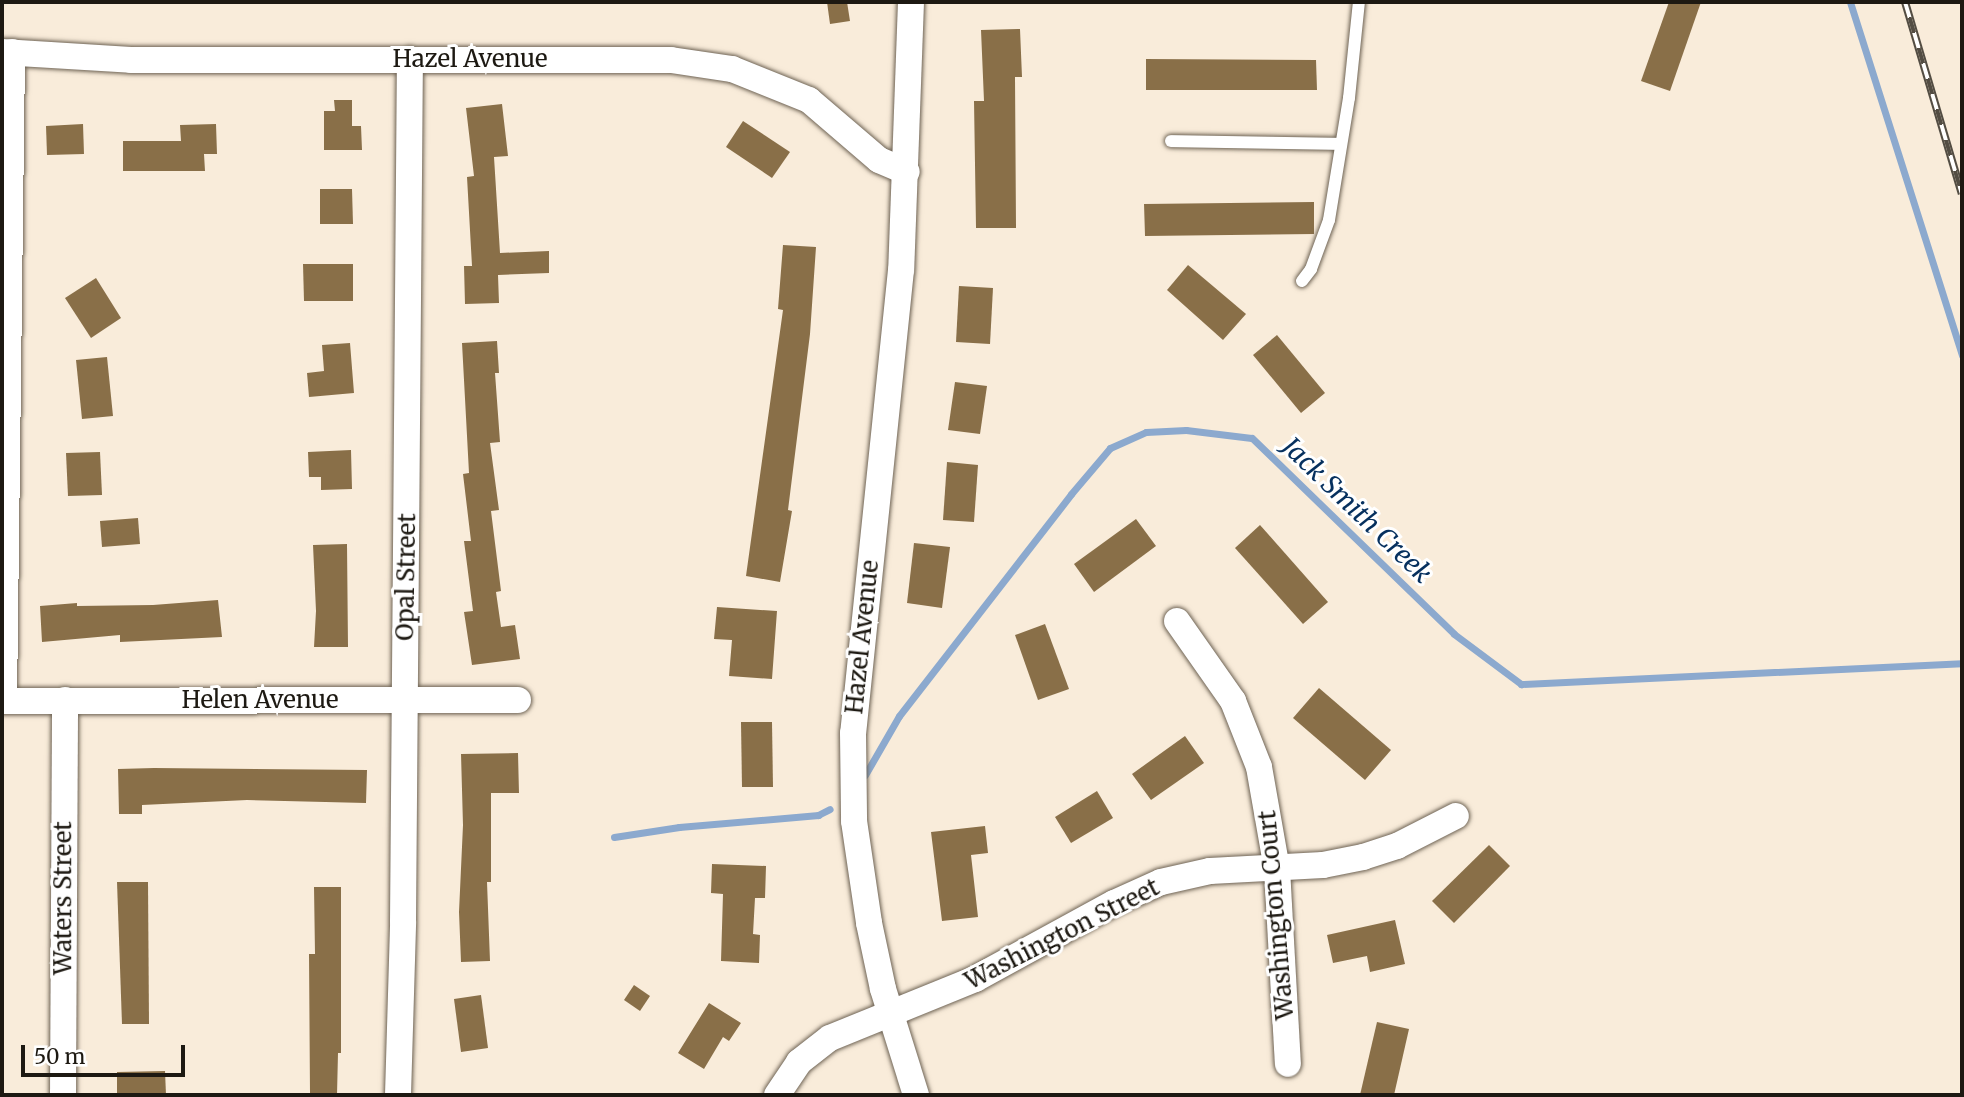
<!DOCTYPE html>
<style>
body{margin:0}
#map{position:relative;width:1964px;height:1097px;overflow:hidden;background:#f9ecda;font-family:Merriweather,serif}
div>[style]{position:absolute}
.stream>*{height:7px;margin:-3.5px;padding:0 3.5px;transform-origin:3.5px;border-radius:3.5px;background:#8ca9ce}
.building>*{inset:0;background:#896f48}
.roads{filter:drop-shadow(0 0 2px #6e6354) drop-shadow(0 0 2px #6e6354)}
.service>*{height:12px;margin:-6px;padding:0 6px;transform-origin:6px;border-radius:6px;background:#fff}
.minor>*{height:26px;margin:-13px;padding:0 13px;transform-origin:13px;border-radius:13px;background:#fff}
.rail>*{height:8px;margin-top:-4px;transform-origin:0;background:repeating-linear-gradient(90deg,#fff 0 16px,#534d43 0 32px);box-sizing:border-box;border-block:2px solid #534d43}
span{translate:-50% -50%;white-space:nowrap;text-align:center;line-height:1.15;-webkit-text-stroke:6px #fff;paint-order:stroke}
.street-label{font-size:24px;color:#1d1912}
.water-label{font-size:26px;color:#06305e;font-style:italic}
.frame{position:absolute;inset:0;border:4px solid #1d1912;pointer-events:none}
.scale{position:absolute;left:21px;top:1045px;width:164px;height:32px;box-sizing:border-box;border:4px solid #1d1912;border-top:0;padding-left:9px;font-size:21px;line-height:24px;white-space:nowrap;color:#1d1912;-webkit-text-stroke:5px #fff;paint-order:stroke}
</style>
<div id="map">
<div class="stream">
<div style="left:1850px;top:2px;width:371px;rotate:72.4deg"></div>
<div style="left:865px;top:775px;width:68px;rotate:-60deg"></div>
<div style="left:899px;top:716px;width:281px;rotate:-52.2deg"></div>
<div style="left:1071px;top:494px;width:60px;rotate:-49.7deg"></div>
<div style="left:1110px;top:448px;width:39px;rotate:-24deg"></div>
<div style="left:1146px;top:432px;width:40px;rotate:-2.9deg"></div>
<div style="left:1186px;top:430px;width:66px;rotate:6.9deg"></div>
<div style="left:1252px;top:438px;width:281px;rotate:44.1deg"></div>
<div style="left:1454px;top:634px;width:84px;rotate:36.7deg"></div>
<div style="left:1521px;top:684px;width:441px;rotate:-2.7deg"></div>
<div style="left:614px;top:837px;width:66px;rotate:-8.7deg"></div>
<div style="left:679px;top:827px;width:140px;rotate:-4.9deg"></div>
<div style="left:818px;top:815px;width:13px;rotate:-27deg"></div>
</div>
<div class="building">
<div style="clip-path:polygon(827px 2px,847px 2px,850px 21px,830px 24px)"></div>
<div style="clip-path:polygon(1669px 2px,1701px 2px,1670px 91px,1641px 81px)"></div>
<div style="clip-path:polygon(1020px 29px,1022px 77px,1015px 77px,1016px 228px,976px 228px,974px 101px,984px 101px,981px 30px)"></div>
<div style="clip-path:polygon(1146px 59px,1316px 60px,1317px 90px,1146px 90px)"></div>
<div style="clip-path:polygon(334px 100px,352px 100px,352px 126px,361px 126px,362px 150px,324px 150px,324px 111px,335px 111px)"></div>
<div style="clip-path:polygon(502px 104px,508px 156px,494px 157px,500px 253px,549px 251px,549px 273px,498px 275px,499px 303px,465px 304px,464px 266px,472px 266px,467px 177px,474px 176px,466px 108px)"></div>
<div style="clip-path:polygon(743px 121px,790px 152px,772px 178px,726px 147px)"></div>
<div style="clip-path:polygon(83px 124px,84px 154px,47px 155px,46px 126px)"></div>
<div style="clip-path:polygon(216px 124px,217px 154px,204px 154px,205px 171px,123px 171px,123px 141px,181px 141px,180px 125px)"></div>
<div style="clip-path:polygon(320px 189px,352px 189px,353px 224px,320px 224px)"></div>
<div style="clip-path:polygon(1314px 202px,1314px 234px,1145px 236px,1144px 204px)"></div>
<div style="clip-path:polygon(783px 245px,816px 247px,810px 334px,788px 510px,792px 511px,780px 582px,746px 576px,783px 310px,778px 309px)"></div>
<div style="clip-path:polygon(303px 264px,353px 264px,353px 301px,304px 301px)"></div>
<div style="clip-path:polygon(1188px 265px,1246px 314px,1223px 340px,1167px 290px)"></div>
<div style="clip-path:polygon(96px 278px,121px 318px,91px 338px,65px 298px)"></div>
<div style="clip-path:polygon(959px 286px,993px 288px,990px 344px,956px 342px)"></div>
<div style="clip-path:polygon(1277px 335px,1325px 393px,1301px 413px,1253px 355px)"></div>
<div style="clip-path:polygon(497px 341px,499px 373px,495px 373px,500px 442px,490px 443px,499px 510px,491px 511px,501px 591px,496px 592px,501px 627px,515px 625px,520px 659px,472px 665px,464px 612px,473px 611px,464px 541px,471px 541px,463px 474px,469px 473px,462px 343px)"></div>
<div style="clip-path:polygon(350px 343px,354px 393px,309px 397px,307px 373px,324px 371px,322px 345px)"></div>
<div style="clip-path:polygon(107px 357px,113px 416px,82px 419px,76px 360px)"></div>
<div style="clip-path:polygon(955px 382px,987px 386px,980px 434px,948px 430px)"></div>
<div style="clip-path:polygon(351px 450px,352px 489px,321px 490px,321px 477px,309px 477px,308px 452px)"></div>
<div style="clip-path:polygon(100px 452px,102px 495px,68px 496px,66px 453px)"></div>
<div style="clip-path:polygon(947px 462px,978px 465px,974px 522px,943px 520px)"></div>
<div style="clip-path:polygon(138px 518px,140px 544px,102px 547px,100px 521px)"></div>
<div style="clip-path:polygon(1136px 519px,1156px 546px,1094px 592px,1074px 564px)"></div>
<div style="clip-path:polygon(1260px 525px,1328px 602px,1303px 624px,1235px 548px)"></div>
<div style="clip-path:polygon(914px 543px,950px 547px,942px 608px,907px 603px)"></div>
<div style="clip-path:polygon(347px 544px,348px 647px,314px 647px,316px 611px,313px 545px)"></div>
<div style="clip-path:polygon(218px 600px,222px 637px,120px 642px,120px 635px,42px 642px,40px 606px,77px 603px,77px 606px,153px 605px)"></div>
<div style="clip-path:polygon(717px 607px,777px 611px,772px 679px,729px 676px,732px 640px,714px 639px)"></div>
<div style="clip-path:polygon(1045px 624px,1069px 689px,1038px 700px,1015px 635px)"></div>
<div style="clip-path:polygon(1319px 688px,1391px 750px,1365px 780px,1293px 718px)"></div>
<div style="clip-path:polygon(741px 722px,772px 722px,773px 787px,742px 787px)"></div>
<div style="clip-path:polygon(1185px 736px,1204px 763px,1151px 800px,1132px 774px)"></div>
<div style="clip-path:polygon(518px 753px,519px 793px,491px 793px,491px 882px,487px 882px,490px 961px,461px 962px,459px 912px,463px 825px,461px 754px)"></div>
<div style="clip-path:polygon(154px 768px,367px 770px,366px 803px,247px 800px,142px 805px,142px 814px,119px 814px,118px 769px)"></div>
<div style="clip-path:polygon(1097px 791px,1113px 818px,1071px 843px,1055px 817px)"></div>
<div style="clip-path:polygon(985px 826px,988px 853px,971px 855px,978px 917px,942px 921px,931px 832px)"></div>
<div style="clip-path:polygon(1489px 845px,1510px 866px,1454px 923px,1432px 901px)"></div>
<div style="clip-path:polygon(712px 864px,766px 866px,765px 898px,755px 898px,753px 934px,760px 935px,759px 963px,721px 961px,723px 894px,711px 893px)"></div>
<div style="clip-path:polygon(117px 882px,148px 882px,149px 1024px,122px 1024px)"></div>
<div style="clip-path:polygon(314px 887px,341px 887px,341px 1053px,338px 1053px,337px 1095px,310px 1095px,309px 954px,315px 954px)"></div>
<div style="clip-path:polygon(1395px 920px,1405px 964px,1370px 972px,1367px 956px,1333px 963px,1327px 935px)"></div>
<div style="clip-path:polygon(634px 985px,650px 996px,640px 1011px,624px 1000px)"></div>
<div style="clip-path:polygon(481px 995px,488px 1048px,461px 1052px,454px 999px)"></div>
<div style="clip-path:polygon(709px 1003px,741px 1023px,729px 1041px,723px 1037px,704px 1069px,678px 1053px)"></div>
<div style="clip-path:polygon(1377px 1022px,1409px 1029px,1394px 1095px,1360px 1095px)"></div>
<div style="clip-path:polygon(165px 1071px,166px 1095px,117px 1095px,117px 1072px)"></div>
</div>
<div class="roads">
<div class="service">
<div style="left:1171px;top:141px;width:169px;rotate:1deg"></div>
<div style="left:1302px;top:281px;width:15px;rotate:-53deg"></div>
<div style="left:1311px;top:269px;width:52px;rotate:-69.8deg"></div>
<div style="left:1329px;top:220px;width:124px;rotate:-80.7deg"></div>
<div style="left:1349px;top:98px;width:97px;rotate:-84.1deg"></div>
</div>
<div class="minor">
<div style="left:911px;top:2px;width:268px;rotate:92.1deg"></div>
<div style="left:901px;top:270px;width:465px;rotate:95.9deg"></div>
<div style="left:853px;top:733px;width:88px;rotate:89.3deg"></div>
<div style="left:854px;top:821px;width:103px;rotate:81.6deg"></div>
<div style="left:869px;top:923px;width:67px;rotate:78deg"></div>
<div style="left:883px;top:989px;width:111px;rotate:72.7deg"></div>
<div style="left:2px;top:52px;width:129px;rotate:3.5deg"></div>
<div style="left:131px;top:60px;width:540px"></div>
<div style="left:671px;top:60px;width:62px;rotate:8.4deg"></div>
<div style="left:732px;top:69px;width:83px;rotate:21.9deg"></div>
<div style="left:809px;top:100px;width:92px;rotate:40.6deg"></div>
<div style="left:879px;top:160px;width:30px;rotate:23deg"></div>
<div style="left:1177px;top:621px;width:98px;rotate:55deg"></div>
<div style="left:1233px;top:701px;width:71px;rotate:68.5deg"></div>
<div style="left:1259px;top:767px;width:104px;rotate:80deg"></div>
<div style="left:1277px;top:869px;width:195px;rotate:86.8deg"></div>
<div style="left:2px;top:701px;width:516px;rotate:-0.11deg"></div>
<div style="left:4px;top:701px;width:649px;rotate:-89.29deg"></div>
<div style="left:63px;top:1095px;width:395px;rotate:-89.7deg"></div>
<div style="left:398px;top:1095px;width:173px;rotate:-88.3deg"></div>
<div style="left:403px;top:922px;width:863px;rotate:-89.54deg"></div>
<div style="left:777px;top:1095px;width:40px;rotate:-56deg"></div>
<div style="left:799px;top:1062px;width:39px;rotate:-38deg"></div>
<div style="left:830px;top:1038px;width:157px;rotate:-22.1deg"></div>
<div style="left:975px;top:979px;width:158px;rotate:-28.7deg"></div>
<div style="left:1114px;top:903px;width:51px;rotate:-24.1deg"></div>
<div style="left:1161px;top:882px;width:50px;rotate:-12.7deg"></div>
<div style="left:1210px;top:871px;width:113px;rotate:-3deg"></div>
<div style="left:1323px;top:865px;width:41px;rotate:-11.3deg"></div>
<div style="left:1363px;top:857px;width:36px;rotate:-18deg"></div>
<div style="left:1397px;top:846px;width:66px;rotate:-27deg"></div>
</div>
</div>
<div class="rail">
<div style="left:1905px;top:2px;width:200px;rotate:73.5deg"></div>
</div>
<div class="street-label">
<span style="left:470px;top:59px">Hazel Avenue</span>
<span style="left:406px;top:577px;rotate:-89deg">Opal Street</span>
<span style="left:862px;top:637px;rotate:-84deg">Hazel Avenue</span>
<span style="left:260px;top:700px">Helen Avenue</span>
<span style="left:63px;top:898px;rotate:-90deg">Waters Street</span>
<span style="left:1276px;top:915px;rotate:-95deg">Washington Court</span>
<span style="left:1062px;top:934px;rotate:-27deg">Washington Street</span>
</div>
<div class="water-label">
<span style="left:1357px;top:510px;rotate:44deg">Jack Smith Creek</span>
</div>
<div class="frame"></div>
<div class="scale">50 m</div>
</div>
